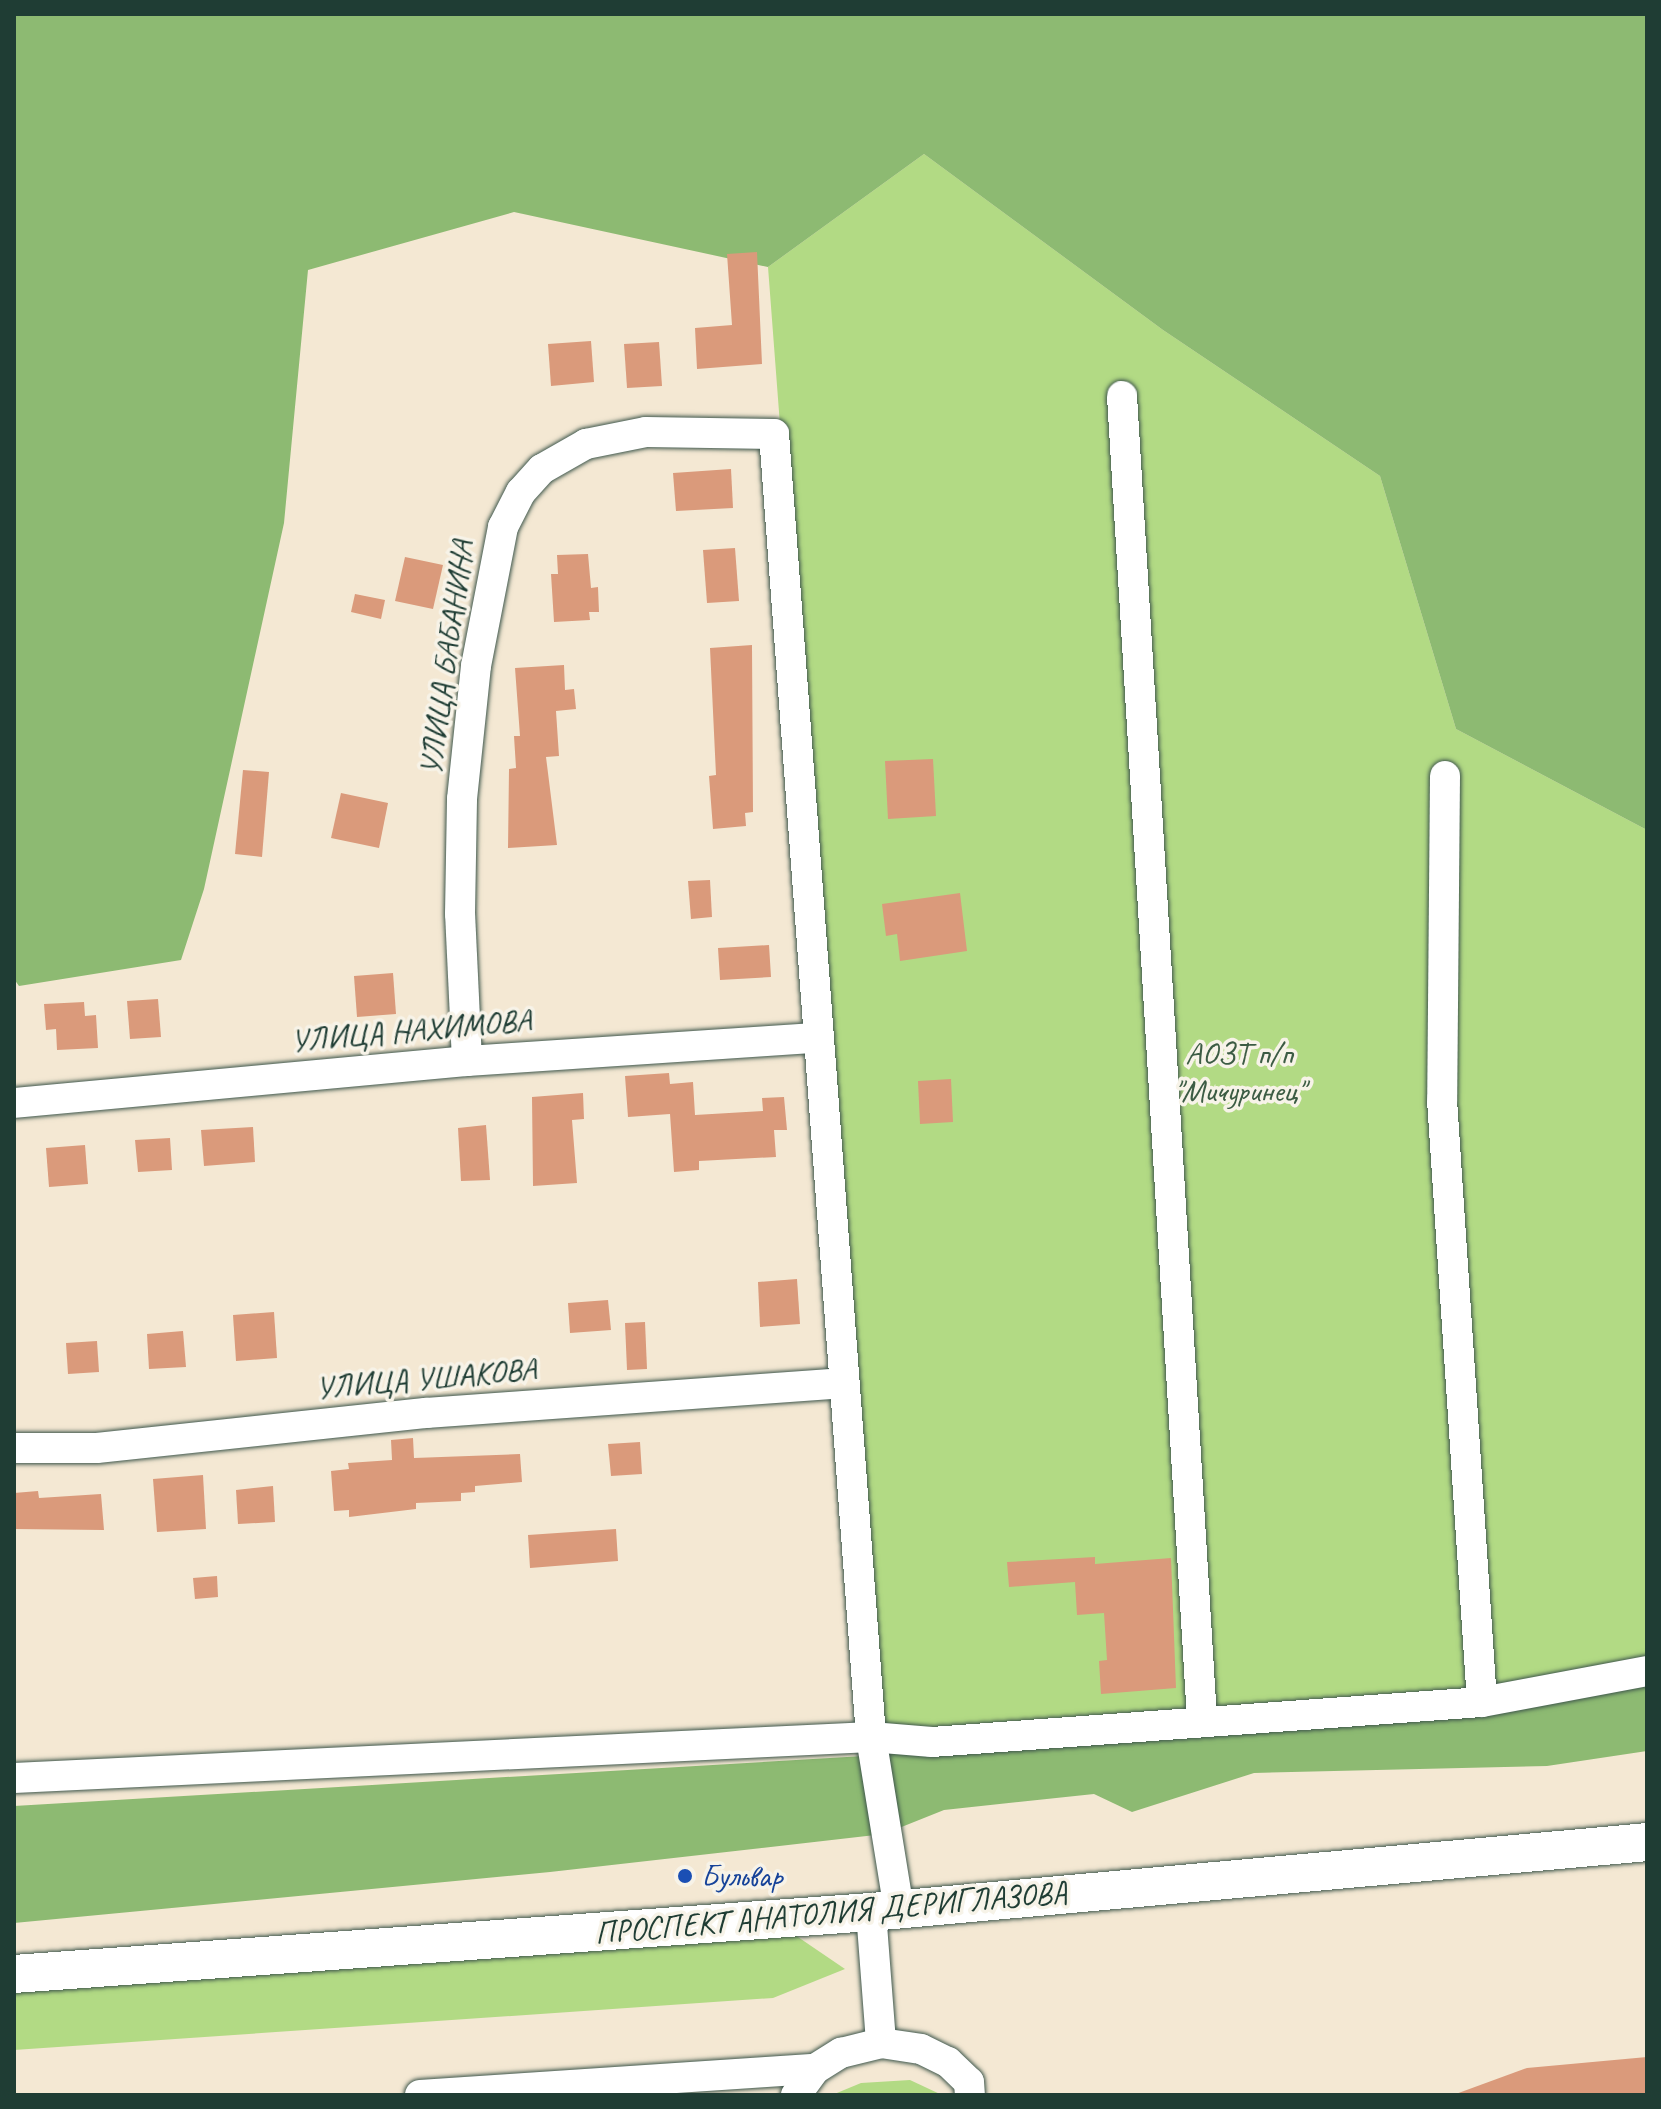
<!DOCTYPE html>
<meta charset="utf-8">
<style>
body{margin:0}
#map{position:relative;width:1661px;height:2109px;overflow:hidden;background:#f4e8d3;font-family:Caveat,sans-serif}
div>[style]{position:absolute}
.green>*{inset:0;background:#b2da84}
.forest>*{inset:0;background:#8dba72}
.building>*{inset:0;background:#da9a7b}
.roads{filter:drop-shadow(0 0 2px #3f574c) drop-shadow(0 0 2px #3f574c)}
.minor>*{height:30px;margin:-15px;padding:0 15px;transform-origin:15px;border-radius:15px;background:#fff}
.major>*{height:38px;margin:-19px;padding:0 19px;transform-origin:19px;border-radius:19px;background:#fff}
.dots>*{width:22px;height:22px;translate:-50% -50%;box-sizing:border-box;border:4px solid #f7f3e8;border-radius:50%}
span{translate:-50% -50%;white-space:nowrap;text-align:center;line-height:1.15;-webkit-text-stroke:7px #f7f3e8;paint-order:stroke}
.street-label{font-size:32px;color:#1f3d34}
.park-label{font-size:32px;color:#3c5c44}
.transit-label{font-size:32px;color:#164399}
.left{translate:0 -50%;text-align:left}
.frame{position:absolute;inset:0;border:16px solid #1f3d34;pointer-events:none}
</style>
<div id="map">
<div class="green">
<div style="clip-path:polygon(924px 154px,1163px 330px,1380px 476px,1456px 729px,1647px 830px,1647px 1677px,1491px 1707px,881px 1755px,768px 267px)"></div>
<div style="clip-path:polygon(795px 1935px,845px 1969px,773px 1998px,14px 2050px,14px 1989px)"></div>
<div style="clip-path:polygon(910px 2080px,942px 2095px,832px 2095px,861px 2083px)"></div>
</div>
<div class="forest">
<div style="clip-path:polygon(14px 14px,1647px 14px,1647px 830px,1456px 729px,1380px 476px,1163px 330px,924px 154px,768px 267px,514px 212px,308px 270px,284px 523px,204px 889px,181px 960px,19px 986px,14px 979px)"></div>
<div style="clip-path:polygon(1647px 1677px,1647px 1751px,1547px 1766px,1254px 1773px,1132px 1812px,1094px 1794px,944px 1810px,884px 1834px,550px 1872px,14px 1923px,14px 1806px,881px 1755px,1491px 1707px)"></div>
</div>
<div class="building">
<div style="clip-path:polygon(757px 252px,762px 364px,697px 369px,695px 328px,732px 325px,727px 254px)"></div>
<div style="clip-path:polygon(591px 341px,594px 382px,551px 386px,548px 344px)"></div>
<div style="clip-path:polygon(659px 342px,662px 386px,627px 388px,624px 344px)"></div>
<div style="clip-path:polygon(731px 469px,733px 508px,676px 511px,673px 473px)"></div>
<div style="clip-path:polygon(735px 548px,739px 601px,707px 603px,703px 550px)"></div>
<div style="clip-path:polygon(588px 554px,591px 588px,598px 587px,599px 612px,589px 612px,590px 620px,554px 622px,551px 574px,558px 574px,557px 555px)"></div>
<div style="clip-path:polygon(405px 557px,443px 565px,433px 609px,395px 601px)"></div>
<div style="clip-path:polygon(355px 594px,385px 600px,381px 619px,351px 612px)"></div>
<div style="clip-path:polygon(752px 645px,753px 812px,745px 813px,746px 826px,713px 829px,709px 776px,716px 775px,710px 648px)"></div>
<div style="clip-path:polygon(564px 665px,565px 690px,574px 689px,576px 709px,556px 711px,559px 756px,546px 757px,557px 845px,508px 848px,509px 769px,516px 768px,514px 736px,520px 736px,515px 668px)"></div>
<div style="clip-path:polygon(933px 759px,936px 816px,888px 819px,885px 761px)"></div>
<div style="clip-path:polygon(243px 770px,269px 772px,262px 857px,235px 854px)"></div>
<div style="clip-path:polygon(341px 793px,388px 803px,379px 848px,331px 838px)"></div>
<div style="clip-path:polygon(710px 880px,712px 917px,691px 919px,688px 881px)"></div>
<div style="clip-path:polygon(960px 893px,967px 951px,900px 961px,897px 934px,886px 936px,882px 904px)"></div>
<div style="clip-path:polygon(769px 945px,771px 977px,720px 980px,718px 948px)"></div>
<div style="clip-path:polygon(393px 973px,396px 1014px,357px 1017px,354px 976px)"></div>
<div style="clip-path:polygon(158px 999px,161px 1037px,130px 1039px,127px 1001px)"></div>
<div style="clip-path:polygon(84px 1002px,85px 1016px,96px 1015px,98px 1048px,57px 1050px,56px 1029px,46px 1030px,44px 1004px)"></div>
<div style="clip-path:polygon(669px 1073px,670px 1084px,693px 1082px,695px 1115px,763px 1111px,762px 1098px,784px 1097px,787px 1130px,774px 1130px,776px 1157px,699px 1161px,699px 1170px,674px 1172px,670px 1114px,628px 1117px,625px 1076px)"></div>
<div style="clip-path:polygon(951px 1079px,953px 1122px,920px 1124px,918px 1081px)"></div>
<div style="clip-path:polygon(583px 1093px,584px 1119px,572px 1120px,577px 1183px,533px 1186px,532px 1097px)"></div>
<div style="clip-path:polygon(486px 1125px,490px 1180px,461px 1181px,458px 1128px)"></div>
<div style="clip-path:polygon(253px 1127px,255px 1162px,204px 1166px,201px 1130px)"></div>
<div style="clip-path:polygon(170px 1138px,172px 1170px,138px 1172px,135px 1140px)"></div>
<div style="clip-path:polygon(85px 1145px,88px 1184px,49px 1187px,46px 1148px)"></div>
<div style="clip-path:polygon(797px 1279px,800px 1324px,760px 1327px,758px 1282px)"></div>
<div style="clip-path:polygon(608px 1300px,611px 1330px,570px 1333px,568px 1303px)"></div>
<div style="clip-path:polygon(274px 1312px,277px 1358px,236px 1361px,233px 1315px)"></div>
<div style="clip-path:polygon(645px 1322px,647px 1369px,627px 1370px,625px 1323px)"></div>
<div style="clip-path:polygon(183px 1331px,186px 1367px,149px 1369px,147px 1334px)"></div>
<div style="clip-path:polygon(97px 1341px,99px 1372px,68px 1374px,66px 1343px)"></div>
<div style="clip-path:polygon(413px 1438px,414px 1458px,520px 1454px,522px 1482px,475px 1486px,475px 1492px,461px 1493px,461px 1501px,416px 1503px,416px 1509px,349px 1517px,349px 1510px,334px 1511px,331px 1471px,349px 1469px,348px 1463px,392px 1460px,391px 1440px)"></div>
<div style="clip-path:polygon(640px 1442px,642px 1474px,611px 1476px,608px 1444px)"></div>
<div style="clip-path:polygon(203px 1475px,206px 1529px,157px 1532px,153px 1479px)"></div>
<div style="clip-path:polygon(273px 1486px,275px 1522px,238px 1524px,236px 1490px)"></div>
<div style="clip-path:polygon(38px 1491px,39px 1498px,101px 1494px,104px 1530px,14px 1529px,14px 1493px)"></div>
<div style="clip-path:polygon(616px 1529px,618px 1561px,530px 1568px,528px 1535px)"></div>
<div style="clip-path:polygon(1095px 1557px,1095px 1564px,1171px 1558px,1176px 1688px,1101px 1694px,1099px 1661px,1107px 1660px,1104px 1613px,1077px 1615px,1075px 1582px,1009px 1587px,1007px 1562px)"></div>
<div style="clip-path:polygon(217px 1576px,218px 1597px,195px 1599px,193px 1578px)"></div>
<div style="clip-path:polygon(1647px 2057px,1647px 2095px,1453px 2095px,1527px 2068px)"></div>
</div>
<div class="roads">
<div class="minor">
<div style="left:1122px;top:396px;width:1325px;rotate:86.54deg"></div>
<div style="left:1445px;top:776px;width:324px;rotate:90.5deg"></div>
<div style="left:1442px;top:1100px;width:603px;rotate:86.2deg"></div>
<div style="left:467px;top:1061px;width:147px;rotate:-92.7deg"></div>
<div style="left:460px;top:914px;width:115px;rotate:-89deg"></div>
<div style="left:462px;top:799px;width:134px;rotate:-84deg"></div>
<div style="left:476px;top:666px;width:142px;rotate:-79deg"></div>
<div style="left:503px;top:527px;width:39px;rotate:-63deg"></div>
<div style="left:521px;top:492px;width:31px;rotate:-48deg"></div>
<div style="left:542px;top:469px;width:51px;rotate:-29.6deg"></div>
<div style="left:586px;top:444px;width:61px;rotate:-11.3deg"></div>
<div style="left:646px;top:432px;width:128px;rotate:0.9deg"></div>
<div style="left:774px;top:434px;width:1307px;rotate:85.74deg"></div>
<div style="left:871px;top:1737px;width:174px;rotate:80.8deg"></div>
<div style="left:14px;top:1103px;width:455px;rotate:-5.3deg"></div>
<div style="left:467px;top:1061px;width:349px;rotate:-3.8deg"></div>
<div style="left:14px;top:1448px;width:83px"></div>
<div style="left:97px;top:1448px;width:332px;rotate:-6.1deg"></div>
<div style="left:427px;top:1413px;width:418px;rotate:-4.1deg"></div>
<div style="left:14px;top:1778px;width:858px;rotate:-2.74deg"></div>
<div style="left:871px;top:1737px;width:61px;rotate:4.7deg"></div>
<div style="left:932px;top:1742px;width:551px;rotate:-4.16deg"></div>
<div style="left:1482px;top:1702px;width:168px;rotate:-10.6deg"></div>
<div style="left:871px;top:1912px;width:131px;rotate:85.6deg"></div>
<div style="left:420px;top:2095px;width:396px;rotate:-3.8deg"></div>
<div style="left:796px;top:2095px;width:32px;rotate:-54deg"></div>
<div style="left:815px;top:2069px;width:31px;rotate:-32deg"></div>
<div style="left:841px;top:2053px;width:41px;rotate:-14deg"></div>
<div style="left:881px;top:2043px;width:40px;rotate:8.5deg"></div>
<div style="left:921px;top:2049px;width:30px;rotate:26deg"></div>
<div style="left:948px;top:2062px;width:29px;rotate:44deg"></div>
<div style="left:969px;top:2082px;width:13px;rotate:86deg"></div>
</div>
<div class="major">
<div style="left:14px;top:1974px;width:859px;rotate:-4.14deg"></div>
<div style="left:871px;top:1912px;width:779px;rotate:-5.15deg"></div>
</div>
</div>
<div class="dots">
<div style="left:685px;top:1876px;background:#1a4fb4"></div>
</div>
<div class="street-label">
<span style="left:447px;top:658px;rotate:-82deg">УЛИЦА БАБАНИНА</span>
<span style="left:411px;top:1031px;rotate:-5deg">УЛИЦА НАХИМОВА</span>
<span style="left:426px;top:1379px;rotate:-5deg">УЛИЦА УШАКОВА</span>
<span style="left:831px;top:1913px;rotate:-5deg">ПРОСПЕКТ АНАТОЛИЯ ДЕРИГЛАЗОВА</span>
</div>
<div class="park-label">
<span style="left:1239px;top:1073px">АОЗТ п/п<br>"Мичуринец"</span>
</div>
<div class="transit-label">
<span class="left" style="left:701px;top:1876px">Бульвар</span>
</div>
<div class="frame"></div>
</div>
